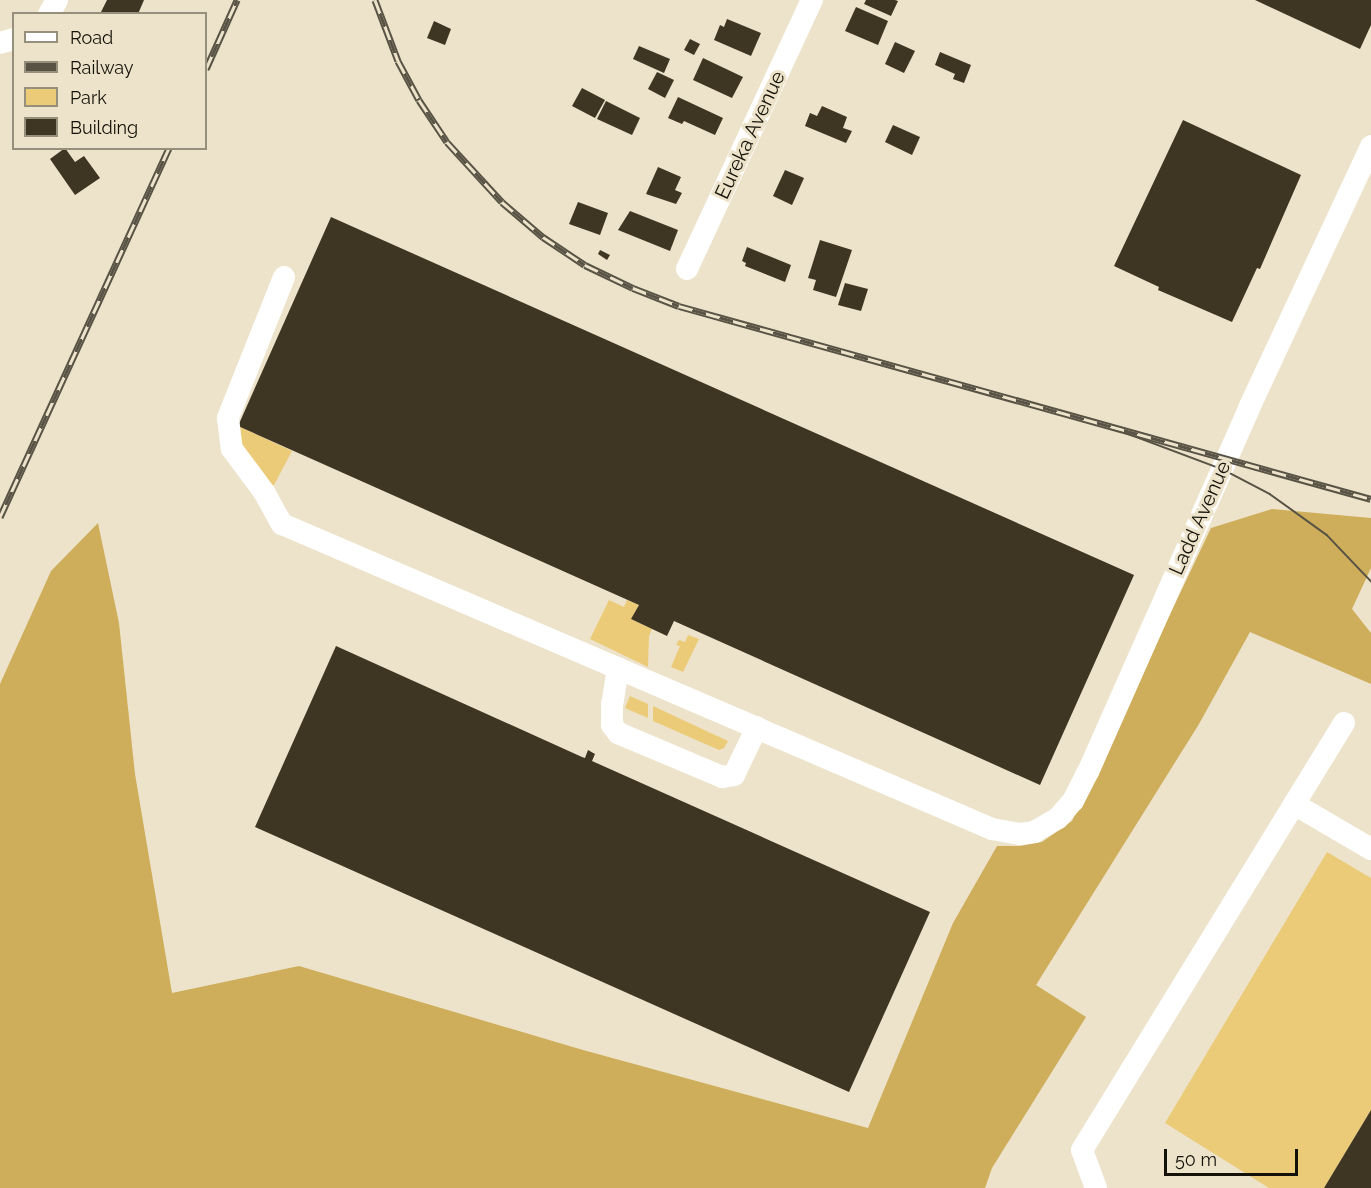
<!DOCTYPE html>
<style>
body{margin:0}
#map{position:relative;width:1371px;height:1188px;overflow:hidden;background:#ede3ca;font-family:Raleway,sans-serif}
div>[style]{position:absolute}
.green>*{inset:0;background:#ebcb78}
.forest>*{inset:0;background:#ceae5a}
.building>*{inset:0;background:#3e3622}
.minor>*{height:22px;margin:-11px;padding:0 11px;transform-origin:11px;border-radius:11px;background:#fff}
.tram>*{height:1.5px;margin:-0.75px;padding:0 0.75px;transform-origin:0.75px;border-radius:0.75px;background:#585345}
.rail>*{height:7px;margin-top:-3.5px;transform-origin:0;background:repeating-linear-gradient(90deg,#ede3ca 0 14px,#585345 0 28px);box-sizing:border-box;border-block:2px solid #585345}
span{translate:-50% -50%;white-space:nowrap;text-align:center;line-height:1.15;-webkit-text-stroke:6px #ede3ca;paint-order:stroke}
.street-label{font-size:20px;color:#141108}
.legend{position:absolute;left:12px;top:12px;width:195px;height:138px;box-sizing:border-box;background:#ede3ca;border:2px solid #968f7c;margin:0;padding:8px 10px;list-style:none;font-size:18px;color:#141108}
.legend li{display:flex;align-items:center;gap:12px;height:30px}
.legend b{width:30px;border:2px solid #968f7c}
.scale{position:absolute;left:1164px;top:1149px;width:134px;height:27px;box-sizing:border-box;border:3px solid #141108;border-top:0;padding-left:8px;font-size:18px;line-height:21px;white-space:nowrap;color:#141108;-webkit-text-stroke:4px #ede3ca;paint-order:stroke}
</style>
<div id="map">
<div class="green">
<div style="clip-path:polygon(238px 426px,292px 451px,274px 485px,267px 487px,242px 450px)"></div>
<div style="clip-path:polygon(609px 600px,624px 607px,627px 600px,639px 605px,631px 619px,652px 629px,649px 636px,648px 667px,590px 639px)"></div>
<div style="clip-path:polygon(688px 635px,699px 639px,683px 672px,671px 667px,680px 646px,676px 645px,679px 640px,685px 642px)"></div>
<div style="clip-path:polygon(630px 696px,648px 704px,648px 718px,625px 708px)"></div>
<div style="clip-path:polygon(653px 706px,728px 741px,724px 748px,719px 750px,653px 721px)"></div>
<div style="clip-path:polygon(1327px 852px,1371px 878px,1371px 1110px,1324px 1188px,1269px 1188px,1165px 1123px)"></div>
</div>
<div class="forest">
<div style="clip-path:polygon(1272px 509px,1371px 518px,1371px 568px,1352px 609px,1371px 633px,1371px 684px,1250px 632px,1199px 724px,1036px 985px,1086px 1017px,992px 1168px,985px 1188px,0 1188px,0 684px,51px 571px,98px 523px,119px 623px,135px 774px,172px 993px,299px 966px,583px 1050px,868px 1128px,953px 923px,997px 846px,1020px 846px,1042px 842px,1072px 821px,1211px 528px)"></div>
</div>
<div class="building">
<div style="clip-path:polygon(107px 0,144px 0,138px 14px,104px 14px,101px 12px)"></div>
<div style="clip-path:polygon(866px 0,895px 0,898px 1px,891px 16px,864px 4px)"></div>
<div style="clip-path:polygon(1255px 0,1371px 0,1371px 25px,1360px 49px)"></div>
<div style="clip-path:polygon(856px 7px,888px 21px,878px 45px,845px 31px)"></div>
<div style="clip-path:polygon(727px 19px,761px 33px,751px 56px,714px 40px,720px 25px,724px 27px)"></div>
<div style="clip-path:polygon(434px 21px,451px 29px,445px 45px,427px 38px)"></div>
<div style="clip-path:polygon(690px 39px,700px 44px,694px 55px,684px 50px)"></div>
<div style="clip-path:polygon(895px 42px,915px 51px,904px 73px,885px 64px)"></div>
<div style="clip-path:polygon(639px 46px,670px 59px,664px 73px,633px 59px)"></div>
<div style="clip-path:polygon(940px 52px,971px 65px,964px 83px,953px 79px,955px 74px,935px 65px)"></div>
<div style="clip-path:polygon(703px 58px,743px 77px,732px 98px,693px 80px)"></div>
<div style="clip-path:polygon(657px 72px,674px 80px,665px 98px,648px 89px)"></div>
<div style="clip-path:polygon(582px 88px,605px 100px,595px 118px,572px 106px)"></div>
<div style="clip-path:polygon(678px 97px,723px 118px,715px 135px,684px 121px,682px 124px,668px 118px)"></div>
<div style="clip-path:polygon(606px 101px,640px 118px,632px 135px,597px 119px)"></div>
<div style="clip-path:polygon(822px 106px,847px 117px,843px 128px,852px 131px,846px 143px,805px 126px,810px 113px,817px 116px)"></div>
<div style="clip-path:polygon(1183px 120px,1301px 175px,1260px 269px,1257px 268px,1232px 322px,1158px 290px,1159px 287px,1114px 266px)"></div>
<div style="clip-path:polygon(893px 125px,920px 137px,912px 155px,885px 142px)"></div>
<div style="clip-path:polygon(65px 148px,75px 162px,84px 156px,100px 178px,75px 195px,50px 159px)"></div>
<div style="clip-path:polygon(658px 167px,681px 177px,675px 190px,682px 193px,676px 204px,646px 194px)"></div>
<div style="clip-path:polygon(785px 170px,804px 178px,792px 205px,773px 196px)"></div>
<div style="clip-path:polygon(578px 202px,608px 213px,600px 235px,569px 224px)"></div>
<div style="clip-path:polygon(630px 211px,678px 230px,670px 251px,618px 230px)"></div>
<div style="clip-path:polygon(331px 217px,1134px 575px,1040px 785px,674px 621px,667px 636px,631px 619px,639px 605px,238px 426px)"></div>
<div style="clip-path:polygon(820px 240px,852px 250px,836px 297px,813px 290px,816px 280px,808px 278px)"></div>
<div style="clip-path:polygon(747px 247px,791px 265px,785px 282px,745px 266px,746px 263px,742px 261px)"></div>
<div style="clip-path:polygon(600px 250px,610px 255px,607px 260px,598px 254px)"></div>
<div style="clip-path:polygon(845px 283px,868px 289px,861px 311px,838px 305px)"></div>
<div style="clip-path:polygon(336px 646px,582px 757px,585px 758px,588px 750px,595px 754px,592px 761px,930px 912px,849px 1092px,255px 827px)"></div>
<div style="clip-path:polygon(1371px 1110px,1371px 1188px,1324px 1188px)"></div>
</div>
<div class="minor">
<div style="left:49px;top:14px;width:16px;rotate:-60deg"></div>
<div style="left:0;top:43px;width:15px;rotate:-16deg"></div>
<div style="left:687px;top:269px;width:297px;rotate:-65.1deg"></div>
<div style="left:284px;top:277px;width:152px;rotate:111.7deg"></div>
<div style="left:228px;top:418px;width:31px;rotate:83deg"></div>
<div style="left:232px;top:449px;width:54px;rotate:53.3deg"></div>
<div style="left:264px;top:492px;width:37px;rotate:61deg"></div>
<div style="left:282px;top:524px;width:773px;rotate:23.25deg"></div>
<div style="left:992px;top:829px;width:28px;rotate:10deg"></div>
<div style="left:1020px;top:834px;width:14px;rotate:-8deg"></div>
<div style="left:1034px;top:832px;width:28px;rotate:-30deg"></div>
<div style="left:1058px;top:818px;width:23px;rotate:-49deg"></div>
<div style="left:1073px;top:801px;width:33px;rotate:-63deg"></div>
<div style="left:1088px;top:772px;width:398px;rotate:-66.1deg"></div>
<div style="left:1249px;top:408px;width:289px;rotate:-65deg"></div>
<div style="left:618px;top:668px;width:37px;rotate:99deg"></div>
<div style="left:612px;top:705px;width:20px;rotate:90deg"></div>
<div style="left:612px;top:725px;width:10px;rotate:53deg"></div>
<div style="left:618px;top:733px;width:113px;rotate:22.9deg"></div>
<div style="left:722px;top:777px;width:12px;rotate:-9deg"></div>
<div style="left:734px;top:775px;width:53px;rotate:-64.4deg"></div>
<div style="left:1294px;top:804px;width:89px;rotate:30.3deg"></div>
<div style="left:1096px;top:1188px;width:40px;rotate:-110.2deg"></div>
<div style="left:1082px;top:1150px;width:501px;rotate:-58.47deg"></div>
</div>
<div class="tram">
<div style="left:1110px;top:427px;width:120px;rotate:20.6deg"></div>
<div style="left:1222px;top:469px;width:54px;rotate:27.5deg"></div>
<div style="left:1270px;top:494px;width:70px;rotate:35.7deg"></div>
<div style="left:1327px;top:535px;width:64px;rotate:46.3deg"></div>
</div>
<div class="rail">
<div style="left:375px;top:0;width:65px;rotate:69.3deg"></div>
<div style="left:398px;top:61px;width:44px;rotate:61.7deg"></div>
<div style="left:419px;top:100px;width:50px;rotate:56.3deg"></div>
<div style="left:447px;top:142px;width:81px;rotate:47.5deg"></div>
<div style="left:502px;top:202px;width:54px;rotate:40.5deg"></div>
<div style="left:543px;top:237px;width:50px;rotate:33.7deg"></div>
<div style="left:585px;top:265px;width:53px;rotate:25.6deg"></div>
<div style="left:633px;top:288px;width:49px;rotate:21.4deg"></div>
<div style="left:679px;top:306px;width:718px;rotate:15.58deg"></div>
<div style="left:206px;top:69px;width:76px;rotate:-65.8deg"></div>
<div style="left:0;top:517px;width:406px;rotate:-65.4deg"></div>
</div>
<div class="street-label">
<span style="left:750px;top:135px;rotate:-65deg">Eureka Avenue</span>
<span style="left:1200px;top:518px;rotate:-66deg">Ladd Avenue</span>
</div>
<ul class="legend">
<li><b style="height:8px;background:#fff"></b>Road</li>
<li><b style="height:8px;background:#585345"></b>Railway</li>
<li><b style="height:16px;background:#ebcb78"></b>Park</li>
<li><b style="height:16px;background:#3e3622"></b>Building</li>
</ul>
<div class="scale">50 m</div>
</div>
